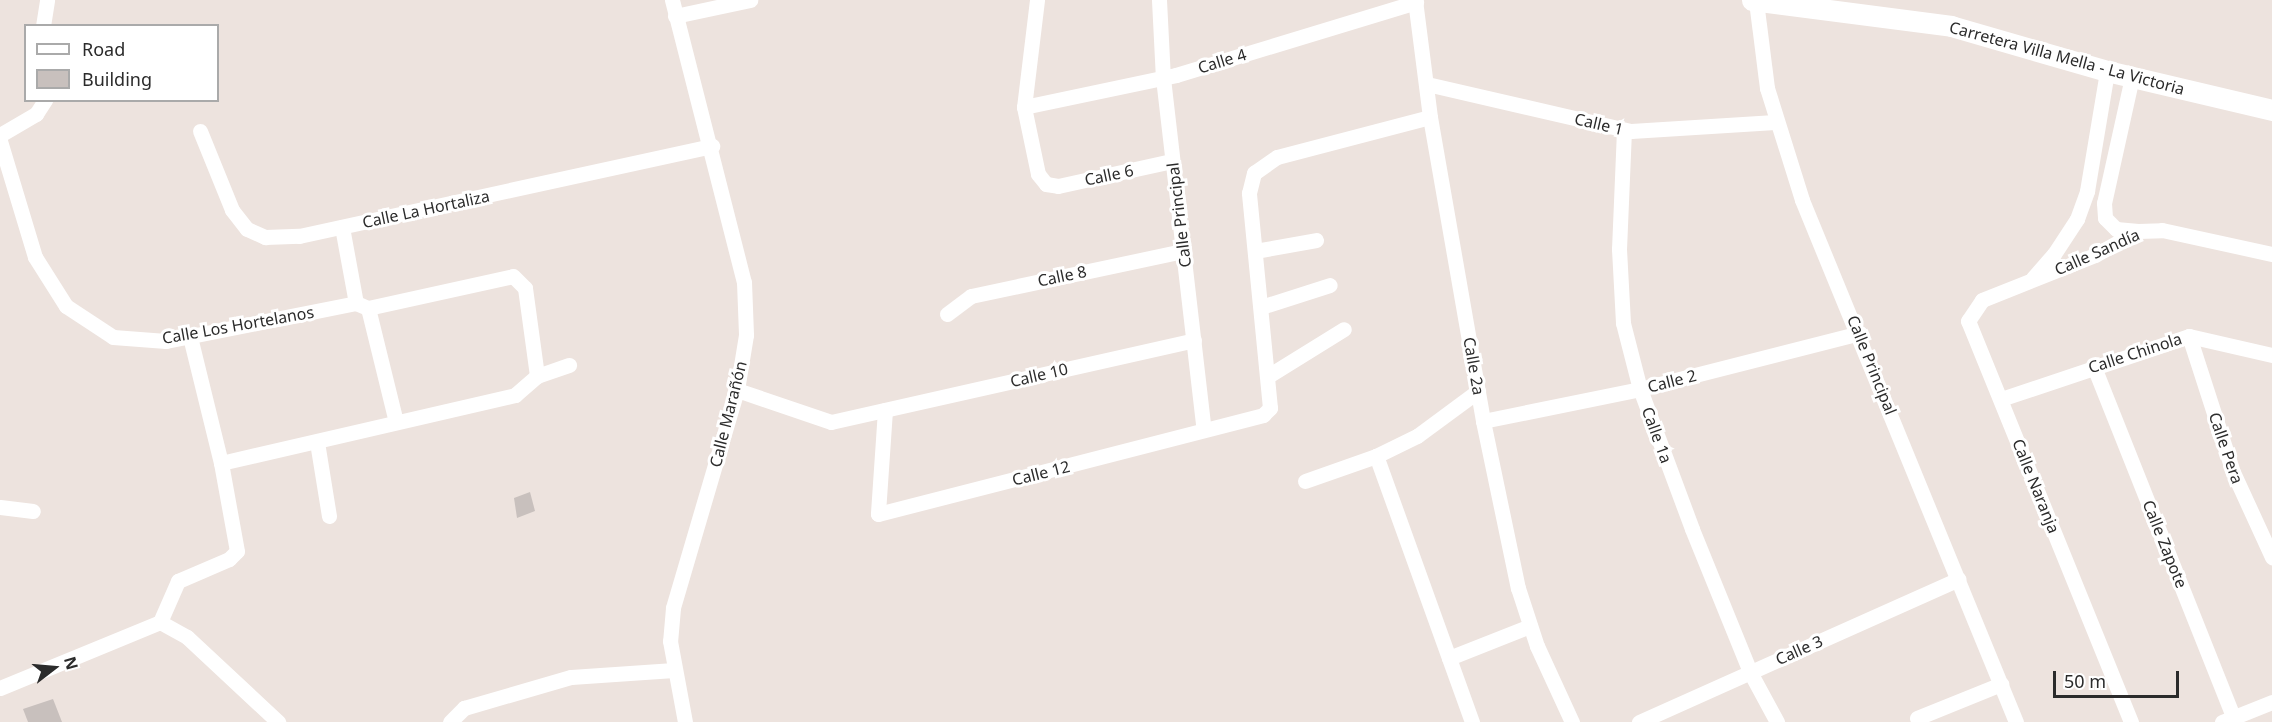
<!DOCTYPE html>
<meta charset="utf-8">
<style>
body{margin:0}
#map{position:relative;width:2272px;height:722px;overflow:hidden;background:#ede3de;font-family:"Noto Sans",sans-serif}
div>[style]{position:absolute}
.building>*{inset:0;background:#c8c0bd}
.minor>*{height:15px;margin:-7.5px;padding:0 7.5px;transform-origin:7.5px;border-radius:7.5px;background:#fff}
.secondary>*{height:21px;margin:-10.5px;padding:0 10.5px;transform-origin:10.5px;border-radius:10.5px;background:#fff}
span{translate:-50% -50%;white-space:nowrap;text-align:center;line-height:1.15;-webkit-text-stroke:6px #fff;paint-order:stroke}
.street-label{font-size:16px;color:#2b2b2b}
.legend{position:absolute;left:24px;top:24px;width:195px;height:78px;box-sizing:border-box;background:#fff;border:2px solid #aaa;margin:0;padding:8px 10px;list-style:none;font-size:18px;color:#2b2b2b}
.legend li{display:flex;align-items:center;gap:12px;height:30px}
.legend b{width:30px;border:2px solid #aaa}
.north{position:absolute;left:24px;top:638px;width:60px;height:60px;-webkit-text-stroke:4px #fff;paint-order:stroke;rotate:74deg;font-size:16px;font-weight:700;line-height:24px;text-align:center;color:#2b2b2b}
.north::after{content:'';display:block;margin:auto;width:21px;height:27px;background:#2b2b2b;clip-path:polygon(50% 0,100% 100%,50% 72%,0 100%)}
.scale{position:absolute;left:2053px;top:671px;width:126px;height:27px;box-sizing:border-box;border:3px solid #2b2b2b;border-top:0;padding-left:8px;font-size:18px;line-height:21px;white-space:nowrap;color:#2b2b2b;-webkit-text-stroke:4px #fff;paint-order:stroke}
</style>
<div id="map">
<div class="building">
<div style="clip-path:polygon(530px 492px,535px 511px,517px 518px,514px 498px)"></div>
<div style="clip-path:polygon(53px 699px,62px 722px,28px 722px,23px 709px)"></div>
</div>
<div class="minor">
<div style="left:672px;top:0;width:291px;rotate:75.7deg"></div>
<div style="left:744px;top:282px;width:53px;rotate:87.8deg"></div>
<div style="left:746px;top:335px;width:56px;rotate:99.3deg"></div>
<div style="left:737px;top:390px;width:227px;rotate:106.4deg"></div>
<div style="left:673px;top:608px;width:33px;rotate:95deg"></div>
<div style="left:670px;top:641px;width:82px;rotate:79.5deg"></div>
<div style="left:1037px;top:0;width:108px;rotate:96.9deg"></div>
<div style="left:1024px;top:107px;width:68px;rotate:78.2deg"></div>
<div style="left:1038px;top:174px;width:13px;rotate:51deg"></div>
<div style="left:1046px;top:184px;width:12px;rotate:9deg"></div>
<div style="left:1058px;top:186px;width:117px;rotate:-12.4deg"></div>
<div style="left:1159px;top:0;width:78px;rotate:87.1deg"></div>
<div style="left:1163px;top:78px;width:354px;rotate:83.4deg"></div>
<div style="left:1415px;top:0;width:118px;rotate:82.7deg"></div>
<div style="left:1430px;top:117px;width:309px;rotate:80.1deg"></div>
<div style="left:1483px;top:421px;width:171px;rotate:78.2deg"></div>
<div style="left:1518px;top:588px;width:61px;rotate:71.9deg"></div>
<div style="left:1537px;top:646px;width:84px;rotate:65.3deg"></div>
<div style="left:1756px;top:1px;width:88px;rotate:82.8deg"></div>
<div style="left:1767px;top:88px;width:117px;rotate:72.6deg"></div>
<div style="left:1802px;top:200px;width:564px;rotate:67.71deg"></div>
<div style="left:675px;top:16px;width:77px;rotate:-12deg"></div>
<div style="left:43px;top:26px;width:26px;rotate:-81deg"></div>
<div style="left:2132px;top:77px;width:129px;rotate:102.5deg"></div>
<div style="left:2104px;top:203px;width:15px;rotate:86deg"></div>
<div style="left:2105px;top:218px;width:16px;rotate:45deg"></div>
<div style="left:2116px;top:229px;width:22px;rotate:5deg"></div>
<div style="left:1427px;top:84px;width:209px;rotate:13deg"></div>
<div style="left:1631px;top:131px;width:144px;rotate:-3.6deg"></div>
<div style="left:1024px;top:107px;width:155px;rotate:-11.9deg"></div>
<div style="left:1176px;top:75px;width:251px;rotate:-16.9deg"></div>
<div style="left:1624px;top:130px;width:119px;rotate:92.4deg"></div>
<div style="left:1619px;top:249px;width:74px;rotate:86.9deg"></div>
<div style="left:1623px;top:323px;width:68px;rotate:75.6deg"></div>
<div style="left:1640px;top:389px;width:149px;rotate:69.6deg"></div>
<div style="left:1692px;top:529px;width:154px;rotate:67.9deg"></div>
<div style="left:1750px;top:672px;width:57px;rotate:61.6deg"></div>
<div style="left:200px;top:131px;width:85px;rotate:67.9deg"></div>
<div style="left:232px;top:210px;width:24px;rotate:52deg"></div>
<div style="left:247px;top:229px;width:20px;rotate:24deg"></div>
<div style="left:265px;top:237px;width:34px;rotate:-2deg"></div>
<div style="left:299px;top:236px;width:423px;rotate:-12.3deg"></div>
<div style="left:0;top:135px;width:42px;rotate:-30.3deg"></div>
<div style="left:36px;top:114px;width:17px;rotate:-57deg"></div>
<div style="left:0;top:141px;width:121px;rotate:73.2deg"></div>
<div style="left:35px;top:257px;width:58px;rotate:57.7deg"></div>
<div style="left:66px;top:306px;width:56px;rotate:33.4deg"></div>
<div style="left:113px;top:337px;width:53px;rotate:4.3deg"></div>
<div style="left:166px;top:341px;width:194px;rotate:-11.3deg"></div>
<div style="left:356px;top:303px;width:13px;rotate:23deg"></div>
<div style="left:368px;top:308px;width:148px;rotate:-12.4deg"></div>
<div style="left:513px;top:276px;width:17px;rotate:45deg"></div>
<div style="left:525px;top:288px;width:89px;rotate:82.2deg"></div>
<div style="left:342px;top:227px;width:77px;rotate:79.6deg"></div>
<div style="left:1255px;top:251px;width:62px;rotate:-10.2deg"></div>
<div style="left:2033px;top:278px;width:32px;rotate:-49deg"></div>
<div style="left:2054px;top:254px;width:42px;rotate:-56.7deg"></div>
<div style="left:2077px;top:219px;width:30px;rotate:-70deg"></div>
<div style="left:2087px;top:191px;width:122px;rotate:-80.5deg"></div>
<div style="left:1261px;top:307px;width:72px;rotate:-17.7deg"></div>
<div style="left:368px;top:308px;width:117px;rotate:76.2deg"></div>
<div style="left:947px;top:314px;width:30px;rotate:-37deg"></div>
<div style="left:971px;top:296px;width:217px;rotate:-12deg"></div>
<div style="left:2189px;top:336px;width:143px;rotate:72.1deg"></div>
<div style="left:2233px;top:472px;width:94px;rotate:65.4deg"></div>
<div style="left:2094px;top:367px;width:382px;rotate:68.3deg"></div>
<div style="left:1268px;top:376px;width:89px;rotate:-31.7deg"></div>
<div style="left:737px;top:390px;width:99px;rotate:18.8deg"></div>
<div style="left:831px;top:422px;width:372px;rotate:-12.7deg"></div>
<div style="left:2001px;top:399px;width:198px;rotate:-18.5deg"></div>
<div style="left:2189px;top:336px;width:85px;rotate:12.9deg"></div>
<div style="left:885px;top:410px;width:104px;rotate:93.9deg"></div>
<div style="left:878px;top:514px;width:398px;rotate:-14.4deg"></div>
<div style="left:1263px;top:415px;width:10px;rotate:-45deg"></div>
<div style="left:1270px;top:408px;width:216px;rotate:-95.6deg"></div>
<div style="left:1249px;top:193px;width:21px;rotate:-76deg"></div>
<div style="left:1254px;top:173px;width:28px;rotate:-35deg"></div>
<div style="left:1277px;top:157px;width:158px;rotate:-14.7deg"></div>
<div style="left:1483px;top:421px;width:160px;rotate:-11.5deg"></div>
<div style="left:1640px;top:389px;width:227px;rotate:-14.3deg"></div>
<div style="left:317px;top:442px;width:75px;rotate:80.8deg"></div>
<div style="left:221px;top:463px;width:302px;rotate:-13deg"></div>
<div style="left:515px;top:395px;width:29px;rotate:-41deg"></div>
<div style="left:537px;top:376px;width:34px;rotate:-19deg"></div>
<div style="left:1305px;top:481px;width:75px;rotate:-19.4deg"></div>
<div style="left:0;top:507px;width:33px;rotate:7deg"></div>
<div style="left:160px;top:622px;width:45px;rotate:-66.3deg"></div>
<div style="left:178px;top:581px;width:56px;rotate:-23.3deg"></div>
<div style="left:229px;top:559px;width:11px;rotate:-45deg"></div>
<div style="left:237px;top:551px;width:89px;rotate:-100.3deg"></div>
<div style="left:221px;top:463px;width:130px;rotate:-103.8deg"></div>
<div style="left:1449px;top:658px;width:87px;rotate:-21.6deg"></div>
<div style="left:0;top:688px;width:173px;rotate:-22.4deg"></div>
<div style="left:160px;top:622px;width:31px;rotate:29deg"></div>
<div style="left:187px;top:637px;width:125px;rotate:43deg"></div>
<div style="left:1917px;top:718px;width:91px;rotate:-22deg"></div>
<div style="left:450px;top:722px;width:20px;rotate:-45deg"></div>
<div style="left:464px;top:708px;width:111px;rotate:-16.2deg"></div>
<div style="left:571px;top:677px;width:103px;rotate:-3.9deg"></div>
<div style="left:1472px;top:722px;width:283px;rotate:-109.8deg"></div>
<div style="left:1376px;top:456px;width:46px;rotate:-26deg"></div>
<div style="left:1417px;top:436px;width:76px;rotate:-36.4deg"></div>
<div style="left:1639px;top:722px;width:350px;rotate:-24.1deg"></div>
<div style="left:2131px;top:722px;width:433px;rotate:-112.1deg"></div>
<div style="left:1968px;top:321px;width:25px;rotate:-56deg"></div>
<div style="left:1982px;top:300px;width:122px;rotate:-21.7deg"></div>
<div style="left:2095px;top:255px;width:49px;rotate:-29.2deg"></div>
<div style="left:2138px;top:231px;width:24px;rotate:-2deg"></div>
<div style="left:2162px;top:230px;width:113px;rotate:12.3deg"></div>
<div style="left:2222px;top:722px;width:54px;rotate:-21.8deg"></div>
</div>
<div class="secondary">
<div style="left:1752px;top:0;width:201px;rotate:7.4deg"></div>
<div style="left:1951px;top:26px;width:162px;rotate:16.1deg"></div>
<div style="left:2107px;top:71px;width:170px;rotate:13.3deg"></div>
</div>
<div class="street-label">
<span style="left:2067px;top:58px;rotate:15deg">Carretera Villa Mella - La Victoria</span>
<span style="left:1222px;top:61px;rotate:-17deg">Calle 4</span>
<span style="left:1599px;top:124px;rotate:13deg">Calle 1</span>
<span style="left:1109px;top:175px;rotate:-12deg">Calle 6</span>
<span style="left:426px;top:209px;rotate:-12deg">Calle La Hortaliza</span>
<span style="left:1179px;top:215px;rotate:-97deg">Calle Principal</span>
<span style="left:2097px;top:252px;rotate:-24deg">Calle Sandía</span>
<span style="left:1062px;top:276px;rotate:-12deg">Calle 8</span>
<span style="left:238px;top:325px;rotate:-10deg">Calle Los Hortelanos</span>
<span style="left:2135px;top:353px;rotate:-18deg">Calle Chinola</span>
<span style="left:1872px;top:365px;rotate:68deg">Calle Principal</span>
<span style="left:1474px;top:366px;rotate:80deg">Calle 2a</span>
<span style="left:1039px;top:375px;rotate:-13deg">Calle 10</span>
<span style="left:1672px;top:381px;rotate:-14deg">Calle 2</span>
<span style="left:728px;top:414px;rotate:-76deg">Calle Marañón</span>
<span style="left:1657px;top:435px;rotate:70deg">Calle 1a</span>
<span style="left:2226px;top:448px;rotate:71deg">Calle Pera</span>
<span style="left:1041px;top:473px;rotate:-14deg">Calle 12</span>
<span style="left:2036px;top:486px;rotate:68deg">Calle Naranja</span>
<span style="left:2165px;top:544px;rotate:68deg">Calle Zapote</span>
<span style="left:1799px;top:650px;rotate:-24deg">Calle 3</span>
</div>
<ul class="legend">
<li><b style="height:8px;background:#fff"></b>Road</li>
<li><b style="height:16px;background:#c8c0bd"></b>Building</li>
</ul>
<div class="north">N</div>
<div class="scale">50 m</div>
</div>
